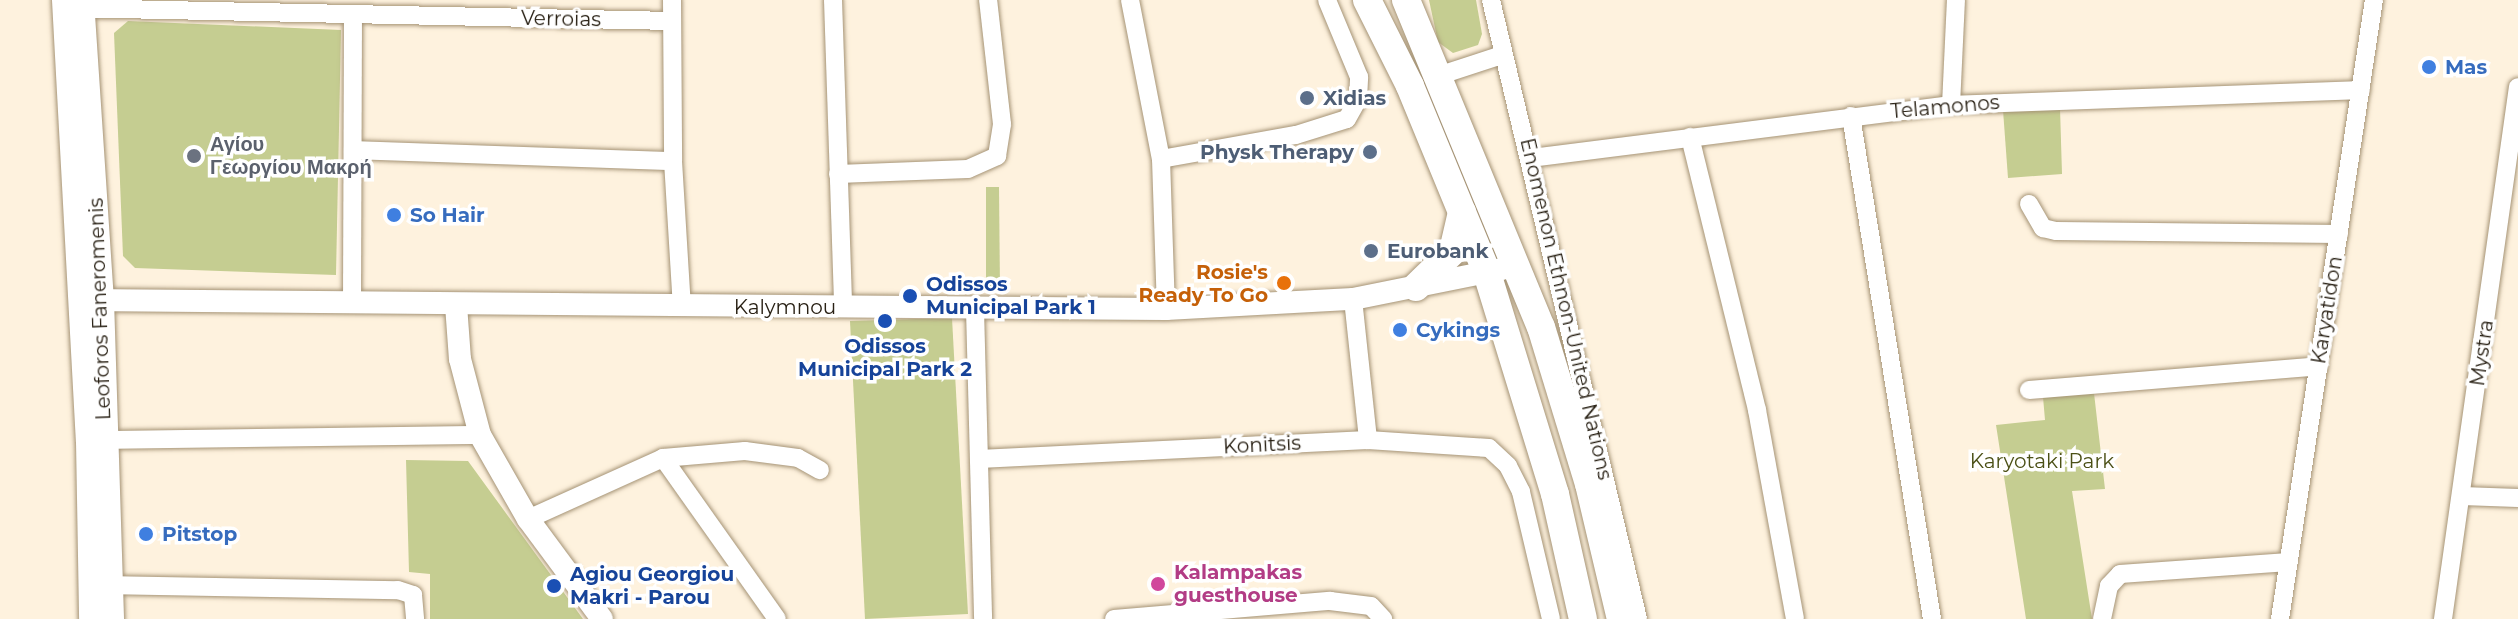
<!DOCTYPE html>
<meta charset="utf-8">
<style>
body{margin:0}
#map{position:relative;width:2518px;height:619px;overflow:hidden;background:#fef2de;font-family:Montserrat,sans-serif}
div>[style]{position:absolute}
.green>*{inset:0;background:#c5cd91}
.roads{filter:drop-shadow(0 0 2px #a59375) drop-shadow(0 0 2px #a59375)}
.minor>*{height:18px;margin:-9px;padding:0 9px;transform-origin:9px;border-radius:9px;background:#fff}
.tertiary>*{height:22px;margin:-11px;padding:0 11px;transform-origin:11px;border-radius:11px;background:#fff}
.secondary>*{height:24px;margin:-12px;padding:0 12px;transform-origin:12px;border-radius:12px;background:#fff}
.primary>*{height:28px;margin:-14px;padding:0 14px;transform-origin:14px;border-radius:14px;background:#fff}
.dots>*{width:22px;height:22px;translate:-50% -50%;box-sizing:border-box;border:4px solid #fff;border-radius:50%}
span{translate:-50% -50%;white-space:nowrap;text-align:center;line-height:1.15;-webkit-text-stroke:7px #fff;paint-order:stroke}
.street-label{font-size:20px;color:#292115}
.shop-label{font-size:20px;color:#366cbe;font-weight:700}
.left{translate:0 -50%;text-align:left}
.service-label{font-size:20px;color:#4e5e75;font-weight:700}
.right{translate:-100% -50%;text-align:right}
.worship-label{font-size:20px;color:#5b616d;font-weight:700}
.food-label{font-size:20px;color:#c56008;font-weight:700}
.transit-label{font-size:20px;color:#164399;font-weight:700}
.park-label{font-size:20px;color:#4b5016}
.hotel-label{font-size:20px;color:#b23c85;font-weight:700}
</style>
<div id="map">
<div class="green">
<div style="clip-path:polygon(1429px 0,1476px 0,1482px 34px,1478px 45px,1453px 53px,1438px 42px)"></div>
<div style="clip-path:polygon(128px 21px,341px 30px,336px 275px,135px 268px,123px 256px,114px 33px)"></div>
<div style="clip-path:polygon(2060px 108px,2062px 174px,2008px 178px,2003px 110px)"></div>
<div style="clip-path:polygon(986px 187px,999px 187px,1000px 290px,986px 290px)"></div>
<div style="clip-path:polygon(952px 318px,968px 614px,865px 619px,850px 321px)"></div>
<div style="clip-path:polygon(2094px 393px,2105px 489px,2072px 491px,2092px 619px,2026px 619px,1996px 425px,2045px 420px,2043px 397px)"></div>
<div style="clip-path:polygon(406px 460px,468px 461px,583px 619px,430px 619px,430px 574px,409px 572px)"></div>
</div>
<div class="roads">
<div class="minor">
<div style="left:672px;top:0;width:161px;rotate:89.6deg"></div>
<div style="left:673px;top:161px;width:146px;rotate:86.5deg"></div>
<div style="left:833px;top:0;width:308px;rotate:88.1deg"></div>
<div style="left:1130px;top:0;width:162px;rotate:79deg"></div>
<div style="left:1161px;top:159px;width:150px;rotate:88.1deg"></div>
<div style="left:1491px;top:0;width:636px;rotate:76.64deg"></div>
<div style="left:72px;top:8px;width:600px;rotate:1.24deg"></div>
<div style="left:1441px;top:75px;width:64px;rotate:-18.2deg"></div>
<div style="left:1951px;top:105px;width:105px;rotate:-87.3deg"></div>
<div style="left:1851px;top:116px;width:509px;rotate:80.85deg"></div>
<div style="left:1690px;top:137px;width:281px;rotate:76.2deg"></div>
<div style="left:1757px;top:410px;width:212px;rotate:79.7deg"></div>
<div style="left:353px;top:150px;width:320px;rotate:2deg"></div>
<div style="left:1531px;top:158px;width:423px;rotate:-7.2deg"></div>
<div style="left:1951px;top:105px;width:410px;rotate:-2.1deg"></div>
<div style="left:1161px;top:159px;width:137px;rotate:-10.1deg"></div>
<div style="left:1296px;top:135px;width:53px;rotate:-17.4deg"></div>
<div style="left:1347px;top:119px;width:23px;rotate:-61deg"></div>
<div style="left:1358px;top:99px;width:22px;rotate:-87deg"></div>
<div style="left:1359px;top:77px;width:83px;rotate:-112.6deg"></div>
<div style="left:838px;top:174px;width:130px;rotate:-2.2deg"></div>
<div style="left:968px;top:169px;width:32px;rotate:-24deg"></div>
<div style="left:997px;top:156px;width:32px;rotate:-81deg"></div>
<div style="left:1002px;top:124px;width:125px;rotate:-96.4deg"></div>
<div style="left:2029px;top:204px;width:28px;rotate:60deg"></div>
<div style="left:2043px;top:228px;width:13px;rotate:13deg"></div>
<div style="left:2056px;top:231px;width:283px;rotate:0.6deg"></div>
<div style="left:1353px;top:299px;width:142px;rotate:83.9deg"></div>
<div style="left:352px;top:301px;width:285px;rotate:-89.8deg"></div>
<div style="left:975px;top:309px;width:310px;rotate:88.5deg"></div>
<div style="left:2029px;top:390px;width:291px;rotate:-4.7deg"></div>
<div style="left:105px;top:440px;width:375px;rotate:-0.8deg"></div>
<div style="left:663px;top:458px;width:197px;rotate:54.7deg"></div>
<div style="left:979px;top:459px;width:389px;rotate:-2.8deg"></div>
<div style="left:1368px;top:440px;width:121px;rotate:3.8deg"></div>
<div style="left:1489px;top:448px;width:26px;rotate:43deg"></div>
<div style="left:1508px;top:466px;width:29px;rotate:63deg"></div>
<div style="left:1521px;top:492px;width:130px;rotate:76.7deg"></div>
<div style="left:2462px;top:496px;width:56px;rotate:2deg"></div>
<div style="left:528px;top:519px;width:148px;rotate:-24.3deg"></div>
<div style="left:663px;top:458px;width:82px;rotate:-4.9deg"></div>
<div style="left:745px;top:451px;width:53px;rotate:7.5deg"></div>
<div style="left:798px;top:458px;width:25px;rotate:29deg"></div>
<div style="left:102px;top:585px;width:296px;rotate:1deg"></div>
<div style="left:398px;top:590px;width:16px;rotate:18deg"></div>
<div style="left:413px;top:595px;width:24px;rotate:85deg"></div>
<div style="left:1114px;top:619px;width:217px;rotate:-4.8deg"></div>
<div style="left:1330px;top:601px;width:41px;rotate:7deg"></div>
<div style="left:1371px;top:606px;width:18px;rotate:47deg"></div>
<div style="left:2102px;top:619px;width:34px;rotate:-78deg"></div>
<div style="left:2109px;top:586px;width:16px;rotate:-47deg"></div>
<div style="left:2120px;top:574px;width:169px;rotate:-4.1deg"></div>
<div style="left:2280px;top:619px;width:626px;rotate:-81.37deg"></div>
<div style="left:2443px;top:619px;width:537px;rotate:-81.98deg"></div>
</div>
<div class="tertiary">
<div style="left:84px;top:300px;width:1082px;rotate:0.48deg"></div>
<div style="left:1166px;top:309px;width:187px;rotate:-3.1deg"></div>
<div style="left:1353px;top:299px;width:152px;rotate:-11.4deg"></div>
<div style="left:456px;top:305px;width:54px;rotate:85.8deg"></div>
<div style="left:460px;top:359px;width:79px;rotate:75.3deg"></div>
<div style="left:480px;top:435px;width:97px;rotate:60.3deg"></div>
<div style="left:528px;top:519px;width:124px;rotate:53.5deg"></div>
</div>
<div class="secondary">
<div style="left:64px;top:0;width:442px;rotate:86.9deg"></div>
<div style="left:88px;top:441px;width:178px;rotate:89deg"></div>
<div style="left:82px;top:0;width:301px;rotate:86.2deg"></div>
<div style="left:102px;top:300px;width:319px;rotate:88.2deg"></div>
</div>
<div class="primary">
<div style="left:1367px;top:0;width:96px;rotate:63.4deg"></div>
<div style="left:1410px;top:86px;width:202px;rotate:67.6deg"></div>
<div style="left:1487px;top:273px;width:231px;rotate:72.9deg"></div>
<div style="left:1555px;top:494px;width:128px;rotate:77.4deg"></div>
<div style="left:1406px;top:0;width:354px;rotate:67.6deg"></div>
<div style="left:1541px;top:327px;width:164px;rotate:73deg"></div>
<div style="left:1589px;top:484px;width:139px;rotate:76.7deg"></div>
<div style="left:1416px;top:287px;width:52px;rotate:-44.2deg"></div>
<div style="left:1453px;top:251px;width:40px;rotate:-77deg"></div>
</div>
</div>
<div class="dots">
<div style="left:2429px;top:67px;background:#3f7fe0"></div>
<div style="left:1307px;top:98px;background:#5c6f8a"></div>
<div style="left:1370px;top:152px;background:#5c6f8a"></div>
<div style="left:194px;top:156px;background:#6b7280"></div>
<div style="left:394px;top:215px;background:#3f7fe0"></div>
<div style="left:1371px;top:251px;background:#5c6f8a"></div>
<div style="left:1284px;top:283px;background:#e8710a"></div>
<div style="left:910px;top:296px;background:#1a4fb4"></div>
<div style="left:885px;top:321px;background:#1a4fb4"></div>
<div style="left:1400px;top:330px;background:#3f7fe0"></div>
<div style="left:146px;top:534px;background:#3f7fe0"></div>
<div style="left:1158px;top:584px;background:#d1479c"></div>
<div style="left:554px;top:586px;background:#1a4fb4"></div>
</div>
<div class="street-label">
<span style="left:561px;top:19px;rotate:1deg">Verroias</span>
<span style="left:1945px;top:107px;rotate:-5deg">Telamonos</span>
<span style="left:785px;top:307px">Kalymnou</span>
<span style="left:100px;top:309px;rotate:-92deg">Leoforos Faneromenis</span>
<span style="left:1566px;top:309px;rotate:77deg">Enomenon Ethnon-United Nations</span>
<span style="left:2327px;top:310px;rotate:-81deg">Karyatidon</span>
<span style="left:2482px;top:353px;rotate:-82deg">Mystra</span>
<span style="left:1262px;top:445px;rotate:-3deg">Konitsis</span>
</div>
<div class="shop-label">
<span class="left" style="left:2445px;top:67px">Mas</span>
<span class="left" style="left:410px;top:215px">So Hair</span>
<span class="left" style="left:1416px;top:330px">Cykings</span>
<span class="left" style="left:162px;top:534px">Pitstop</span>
</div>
<div class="service-label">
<span class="left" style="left:1323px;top:98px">Xidias</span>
<span class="right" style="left:1354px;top:152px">Physk Therapy</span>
<span class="left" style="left:1387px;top:251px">Eurobank</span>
</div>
<div class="worship-label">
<span class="left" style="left:210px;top:156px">Αγίου<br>Γεωργίου Μακρή</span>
</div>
<div class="food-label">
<span class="right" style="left:1268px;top:284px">Rosie's<br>Ready To Go</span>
</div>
<div class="transit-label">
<span class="left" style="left:926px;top:296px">Odissos<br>Municipal Park 1</span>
<span style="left:885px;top:358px">Odissos<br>Municipal Park 2</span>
<span class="left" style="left:570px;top:586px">Agiou Georgiou<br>Makri - Parou</span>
</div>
<div class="park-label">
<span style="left:2042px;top:461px">Karyotaki Park</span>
</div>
<div class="hotel-label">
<span class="left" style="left:1174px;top:584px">Kalampakas<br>guesthouse</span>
</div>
</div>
